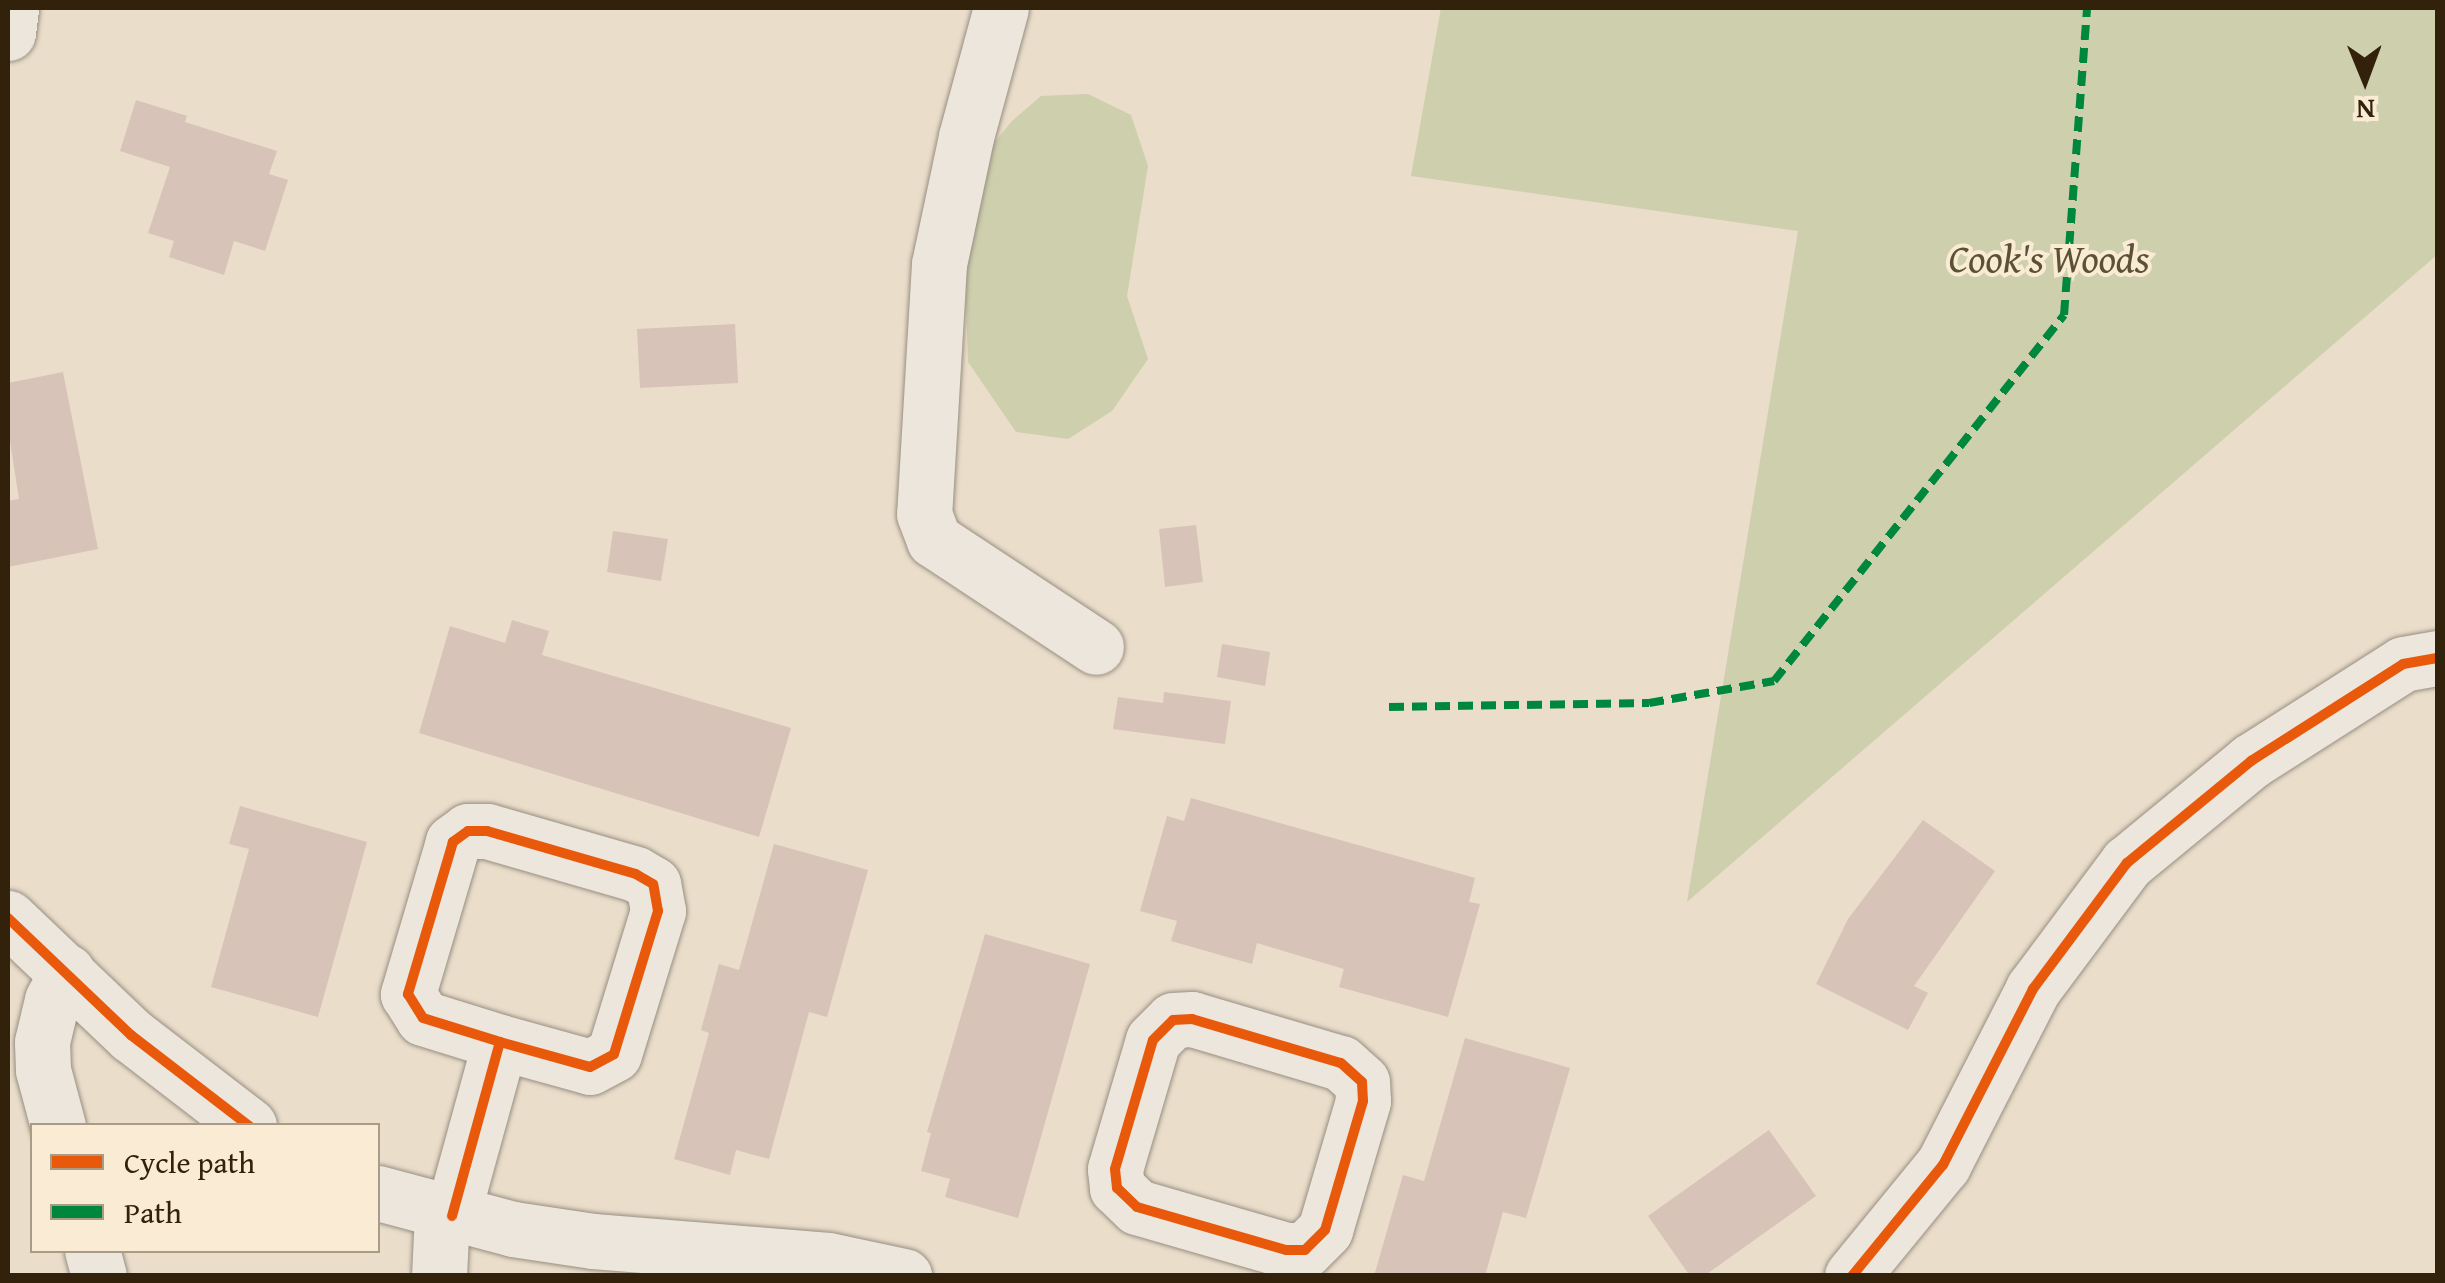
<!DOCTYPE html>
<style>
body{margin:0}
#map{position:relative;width:2445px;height:1283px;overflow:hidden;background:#eaddca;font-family:"Gentium Book Plus",serif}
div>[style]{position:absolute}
.green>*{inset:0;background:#cdcfad}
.building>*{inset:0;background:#d8c3b8}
.roads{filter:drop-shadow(0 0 2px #988f81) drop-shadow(0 0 2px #988f81)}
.minor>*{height:55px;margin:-27.5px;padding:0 27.5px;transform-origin:27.5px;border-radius:27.5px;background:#ede6dd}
.quiet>*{height:8px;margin-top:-4px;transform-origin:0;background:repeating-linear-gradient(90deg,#00873e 0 15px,transparent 0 23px)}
.cycleway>*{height:10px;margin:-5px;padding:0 5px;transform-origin:5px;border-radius:5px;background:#e8590c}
span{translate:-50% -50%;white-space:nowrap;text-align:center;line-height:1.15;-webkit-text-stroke:8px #faebd4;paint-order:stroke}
.park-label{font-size:40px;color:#5a5235;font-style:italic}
.frame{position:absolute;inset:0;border:10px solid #32220c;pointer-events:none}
.legend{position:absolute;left:30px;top:1123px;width:350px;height:130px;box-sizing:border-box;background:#faebd4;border:2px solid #aa9b84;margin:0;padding:12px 18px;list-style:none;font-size:30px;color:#32220c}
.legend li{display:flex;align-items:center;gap:20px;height:50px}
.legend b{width:50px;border:2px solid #aa9b84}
.north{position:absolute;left:2315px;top:30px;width:100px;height:100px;-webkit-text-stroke:8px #faebd4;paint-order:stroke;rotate:179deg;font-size:28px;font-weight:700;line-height:40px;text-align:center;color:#32220c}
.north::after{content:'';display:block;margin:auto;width:35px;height:45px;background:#32220c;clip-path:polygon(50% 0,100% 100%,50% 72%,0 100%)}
</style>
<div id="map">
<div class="green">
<div style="clip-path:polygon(1441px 8px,2437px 8px,2437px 255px,1687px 902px,1798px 231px,1411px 176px)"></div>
<div style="clip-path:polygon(1088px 94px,1131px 115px,1148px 166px,1127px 296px,1148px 359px,1112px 411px,1068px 439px,1016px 432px,968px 362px,965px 271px,980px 160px,1012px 121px,1041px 96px)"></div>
</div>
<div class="building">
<div style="clip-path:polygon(136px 100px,187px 116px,185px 122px,277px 151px,269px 174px,288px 180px,265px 251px,234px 241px,224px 275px,169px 257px,174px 241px,148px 233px,170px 167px,120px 151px)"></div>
<div style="clip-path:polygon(735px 324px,738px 383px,640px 388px,637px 329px)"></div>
<div style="clip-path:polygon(63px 372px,98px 549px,8px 567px,8px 501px,19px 499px,8px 428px,8px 383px)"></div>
<div style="clip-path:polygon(1196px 525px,1203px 582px,1165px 587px,1159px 529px)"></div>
<div style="clip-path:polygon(613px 531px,668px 539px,661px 581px,607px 572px)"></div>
<div style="clip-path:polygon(512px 620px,549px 631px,542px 655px,791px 728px,759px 837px,419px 733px,450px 626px,505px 643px)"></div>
<div style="clip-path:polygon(1222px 644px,1270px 652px,1265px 686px,1217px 677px)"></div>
<div style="clip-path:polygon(1164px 692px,1231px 701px,1225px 744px,1113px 729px,1118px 697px,1163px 703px)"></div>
<div style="clip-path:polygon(1191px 798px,1475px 878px,1469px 902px,1480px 904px,1448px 1017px,1339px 987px,1344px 969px,1257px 943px,1252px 964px,1171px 941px,1177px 921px,1140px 911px,1167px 816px,1184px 821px)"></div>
<div style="clip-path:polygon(240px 806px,367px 842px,318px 1017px,211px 987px,249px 849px,229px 844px)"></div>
<div style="clip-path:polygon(1923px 820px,1995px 871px,1914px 986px,1928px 993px,1908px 1030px,1816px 984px,1848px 919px)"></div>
<div style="clip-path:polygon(774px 844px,868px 870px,827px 1017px,809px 1012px,769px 1159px,736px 1150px,730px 1175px,674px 1159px,709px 1033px,701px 1030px,719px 964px,739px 970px)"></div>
<div style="clip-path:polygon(985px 934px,1090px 964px,1018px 1218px,945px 1197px,950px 1179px,921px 1171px,931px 1133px,927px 1132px)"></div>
<div style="clip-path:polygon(1465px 1038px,1570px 1068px,1526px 1218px,1503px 1212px,1485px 1276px,1374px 1276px,1403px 1175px,1424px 1181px)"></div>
<div style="clip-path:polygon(1769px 1130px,1816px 1196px,1704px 1276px,1690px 1276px,1648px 1216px)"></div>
</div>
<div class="roads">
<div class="minor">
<div style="left:1001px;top:8px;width:134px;rotate:105.2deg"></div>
<div style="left:966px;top:137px;width:130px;rotate:102deg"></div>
<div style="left:939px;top:264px;width:250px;rotate:93.4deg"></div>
<div style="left:924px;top:514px;width:28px;rotate:69deg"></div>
<div style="left:934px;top:540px;width:194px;rotate:33.4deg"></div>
<div style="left:8px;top:33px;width:25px;rotate:-83deg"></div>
<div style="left:8px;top:918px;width:170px;rotate:43.6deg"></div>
<div style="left:131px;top:1035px;width:149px;rotate:37.6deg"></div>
<div style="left:1192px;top:1019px;width:155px;rotate:16.5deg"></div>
<div style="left:1341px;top:1063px;width:28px;rotate:42deg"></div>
<div style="left:1362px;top:1082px;width:19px;rotate:87deg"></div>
<div style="left:1363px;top:1101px;width:134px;rotate:106.4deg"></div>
<div style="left:1325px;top:1230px;width:28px;rotate:135deg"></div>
<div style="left:1305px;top:1250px;width:19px;rotate:180deg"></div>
<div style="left:1286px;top:1250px;width:155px;rotate:-163.9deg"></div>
<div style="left:1137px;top:1207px;width:28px;rotate:-136deg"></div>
<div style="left:1117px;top:1188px;width:19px;rotate:-96deg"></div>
<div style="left:1115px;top:1169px;width:134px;rotate:-73.6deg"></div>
<div style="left:1153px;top:1040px;width:28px;rotate:-45deg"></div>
<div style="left:1173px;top:1020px;width:19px;rotate:-3deg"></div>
<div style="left:58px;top:1126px;width:58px;rotate:-105deg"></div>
<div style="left:43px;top:1070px;width:28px;rotate:-92deg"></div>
<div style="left:42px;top:1042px;width:43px;rotate:-76.6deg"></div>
<div style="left:52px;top:1000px;width:32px;rotate:-62deg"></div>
<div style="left:378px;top:1193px;width:140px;rotate:14.9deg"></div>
<div style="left:513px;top:1229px;width:81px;rotate:8.5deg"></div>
<div style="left:593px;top:1241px;width:236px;rotate:4.6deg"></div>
<div style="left:828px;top:1260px;width:78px;rotate:11.9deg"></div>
<div style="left:452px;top:1216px;width:180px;rotate:-74.6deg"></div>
<div style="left:500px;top:1042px;width:93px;rotate:15.5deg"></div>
<div style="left:590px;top:1067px;width:27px;rotate:-28deg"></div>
<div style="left:614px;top:1054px;width:150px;rotate:-72.9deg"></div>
<div style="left:658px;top:911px;width:27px;rotate:-100deg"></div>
<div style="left:653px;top:884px;width:20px;rotate:-150deg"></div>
<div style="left:636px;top:874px;width:155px;rotate:-163.9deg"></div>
<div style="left:487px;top:831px;width:19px;rotate:180deg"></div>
<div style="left:468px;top:831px;width:19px;rotate:144deg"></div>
<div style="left:453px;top:842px;width:159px;rotate:106.5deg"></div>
<div style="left:408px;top:994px;width:28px;rotate:58deg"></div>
<div style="left:423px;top:1018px;width:81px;rotate:17.3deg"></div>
<div style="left:92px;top:1250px;width:27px;rotate:75deg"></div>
<div style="left:439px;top:1276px;width:62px;rotate:-87.2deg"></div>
<div style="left:1852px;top:1276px;width:144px;rotate:-50.7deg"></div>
<div style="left:1943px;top:1165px;width:198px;rotate:-62.9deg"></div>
<div style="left:2033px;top:989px;width:157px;rotate:-53.3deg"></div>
<div style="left:2127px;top:863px;width:161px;rotate:-39.4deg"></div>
<div style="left:2251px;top:761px;width:180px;rotate:-32.5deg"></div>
<div style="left:2403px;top:664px;width:36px;rotate:-10deg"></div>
</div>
</div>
<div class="quiet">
<div style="left:1389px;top:707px;width:260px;rotate:-0.9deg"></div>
<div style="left:1649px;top:703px;width:127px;rotate:-10deg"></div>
<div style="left:1774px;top:681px;width:467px;rotate:-51.6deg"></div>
<div style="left:2064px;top:315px;width:308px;rotate:-85.7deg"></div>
</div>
<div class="cycleway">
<div style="left:8px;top:918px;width:170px;rotate:43.6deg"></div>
<div style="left:131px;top:1035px;width:149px;rotate:37.6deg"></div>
<div style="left:1192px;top:1019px;width:155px;rotate:16.5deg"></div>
<div style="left:1341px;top:1063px;width:28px;rotate:42deg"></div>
<div style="left:1362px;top:1082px;width:19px;rotate:87deg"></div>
<div style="left:1363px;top:1101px;width:134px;rotate:106.4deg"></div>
<div style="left:1325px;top:1230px;width:28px;rotate:135deg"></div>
<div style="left:1305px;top:1250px;width:19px;rotate:180deg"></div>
<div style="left:1286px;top:1250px;width:155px;rotate:-163.9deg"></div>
<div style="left:1137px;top:1207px;width:28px;rotate:-136deg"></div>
<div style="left:1117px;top:1188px;width:19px;rotate:-96deg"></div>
<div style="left:1115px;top:1169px;width:134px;rotate:-73.6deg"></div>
<div style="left:1153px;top:1040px;width:28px;rotate:-45deg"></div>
<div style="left:1173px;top:1020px;width:19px;rotate:-3deg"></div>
<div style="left:452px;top:1216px;width:180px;rotate:-74.6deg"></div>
<div style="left:500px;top:1042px;width:93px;rotate:15.5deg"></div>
<div style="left:590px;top:1067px;width:27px;rotate:-28deg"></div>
<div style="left:614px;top:1054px;width:150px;rotate:-72.9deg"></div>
<div style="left:658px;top:911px;width:27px;rotate:-100deg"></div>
<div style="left:653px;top:884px;width:20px;rotate:-150deg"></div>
<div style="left:636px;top:874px;width:155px;rotate:-163.9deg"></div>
<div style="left:487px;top:831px;width:19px;rotate:180deg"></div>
<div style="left:468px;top:831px;width:19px;rotate:144deg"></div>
<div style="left:453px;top:842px;width:159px;rotate:106.5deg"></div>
<div style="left:408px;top:994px;width:28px;rotate:58deg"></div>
<div style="left:423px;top:1018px;width:81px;rotate:17.3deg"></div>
<div style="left:1852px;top:1276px;width:144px;rotate:-50.7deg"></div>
<div style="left:1943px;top:1165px;width:198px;rotate:-62.9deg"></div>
<div style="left:2033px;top:989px;width:157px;rotate:-53.3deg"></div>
<div style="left:2127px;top:863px;width:161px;rotate:-39.4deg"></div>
<div style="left:2251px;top:761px;width:180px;rotate:-32.5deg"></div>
<div style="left:2403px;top:664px;width:36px;rotate:-10deg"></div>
</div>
<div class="park-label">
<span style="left:2049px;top:258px">Cook's Woods</span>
</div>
<div class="frame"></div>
<ul class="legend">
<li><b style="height:12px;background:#e8590c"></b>Cycle path</li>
<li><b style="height:12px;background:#00873e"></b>Path</li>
</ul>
<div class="north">N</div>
</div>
